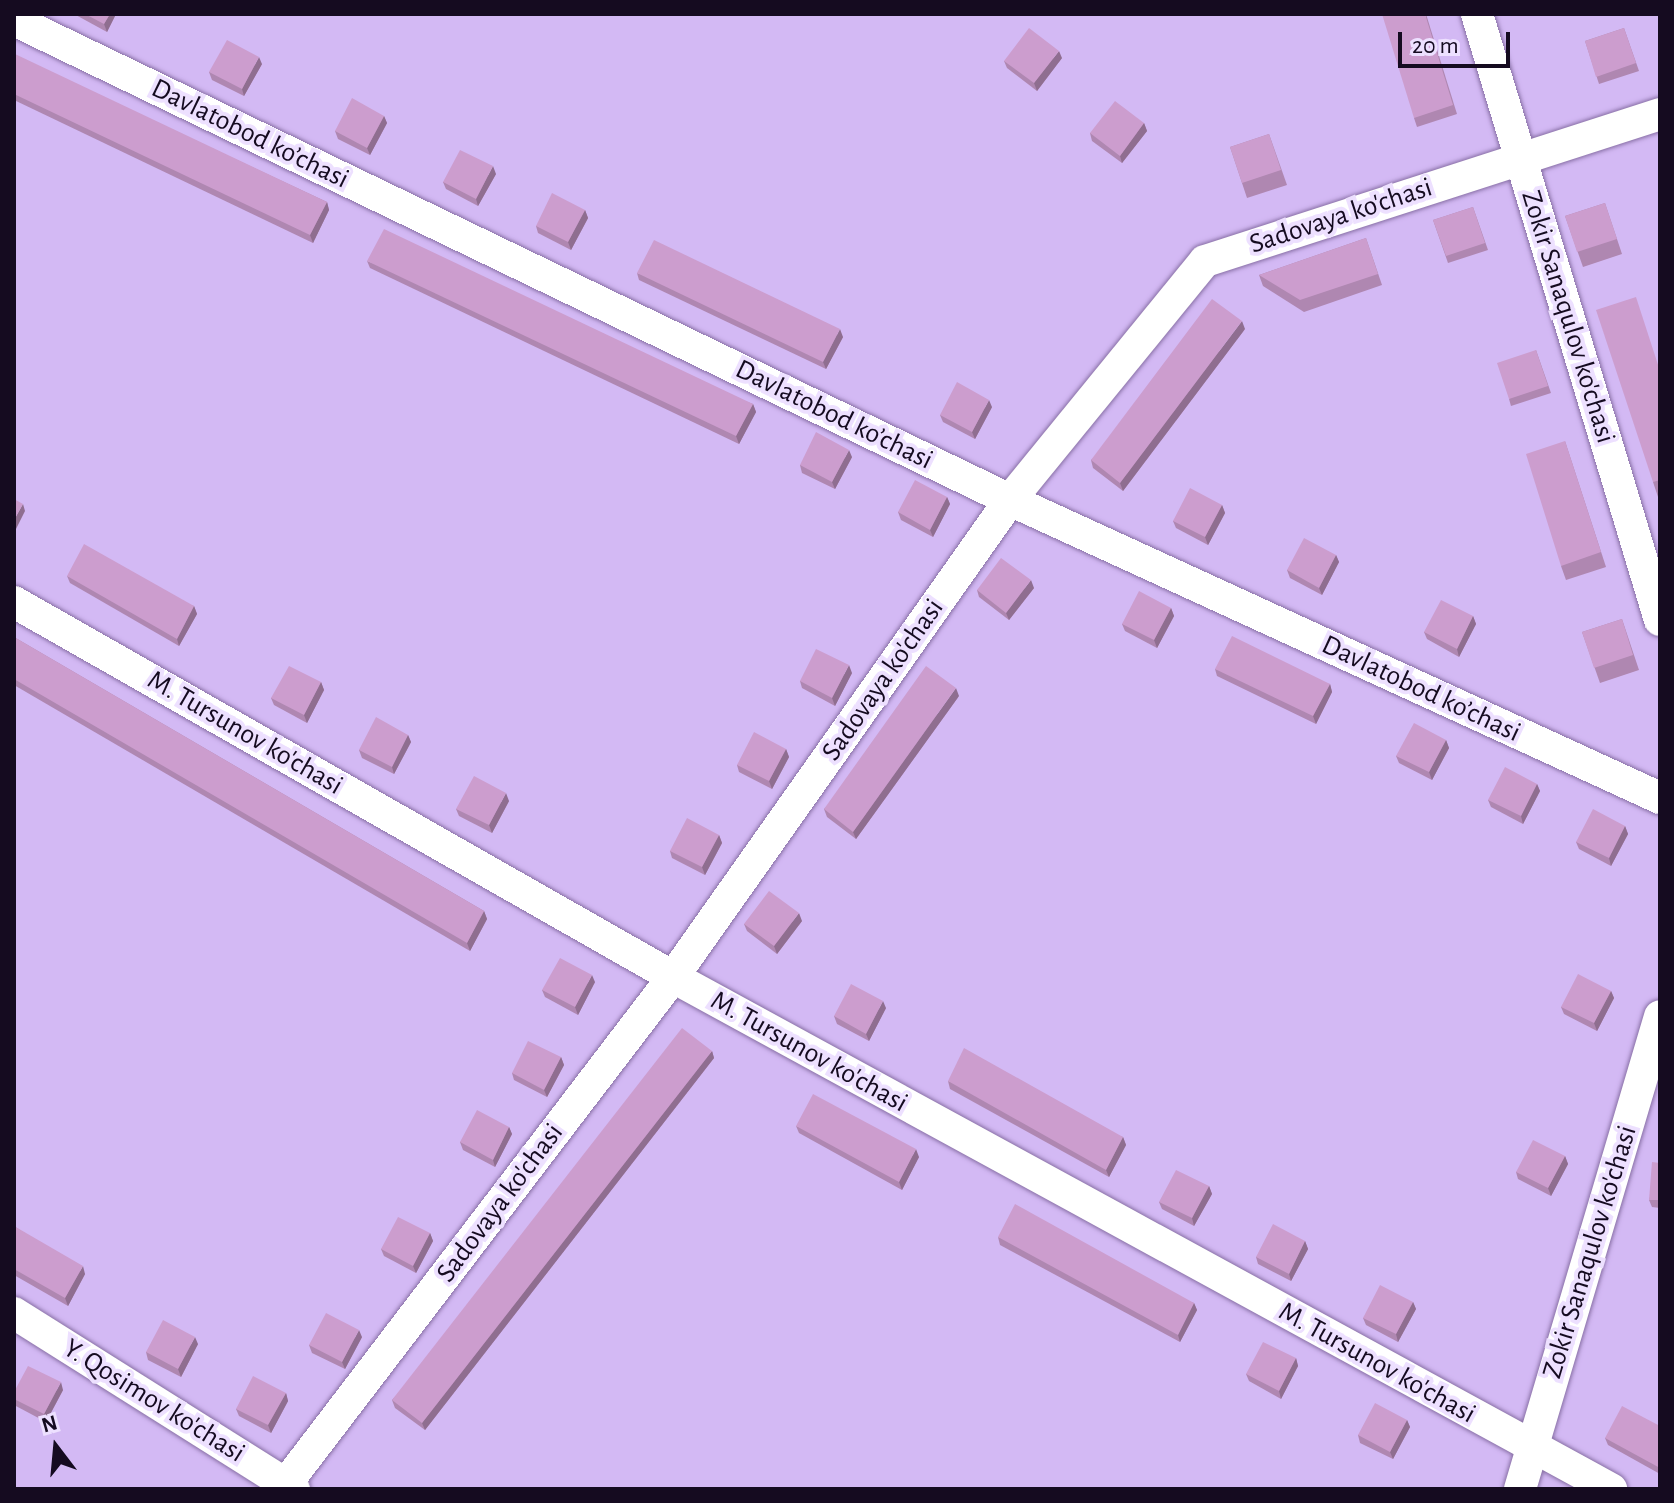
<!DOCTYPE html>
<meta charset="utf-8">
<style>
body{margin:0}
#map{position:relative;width:1674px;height:1503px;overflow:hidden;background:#d3b9f4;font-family:"Alegreya Sans",sans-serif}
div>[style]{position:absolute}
.roads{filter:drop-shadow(0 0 2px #886fa5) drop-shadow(0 0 2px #886fa5)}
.street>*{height:32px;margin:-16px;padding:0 16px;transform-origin:16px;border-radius:16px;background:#fff}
.wall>*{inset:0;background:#af87b1}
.shaded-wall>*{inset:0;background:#8f6e90}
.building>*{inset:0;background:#cc9dce}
span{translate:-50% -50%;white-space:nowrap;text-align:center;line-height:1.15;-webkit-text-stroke:8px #ede0ff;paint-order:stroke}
.street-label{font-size:28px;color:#150b20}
.frame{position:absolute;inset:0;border:16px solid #150b20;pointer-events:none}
.north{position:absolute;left:16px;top:1407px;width:80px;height:80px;-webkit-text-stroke:6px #ede0ff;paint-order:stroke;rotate:344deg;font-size:22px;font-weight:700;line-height:32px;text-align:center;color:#150b20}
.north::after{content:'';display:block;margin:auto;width:28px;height:36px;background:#150b20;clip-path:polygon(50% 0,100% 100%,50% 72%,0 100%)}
.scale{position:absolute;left:1398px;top:32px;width:112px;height:36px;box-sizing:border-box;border:4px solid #150b20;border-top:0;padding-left:10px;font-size:24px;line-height:28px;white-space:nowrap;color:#150b20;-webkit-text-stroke:6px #ede0ff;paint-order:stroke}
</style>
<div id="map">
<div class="roads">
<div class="street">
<div style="left:1477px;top:14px;width:633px;rotate:73.2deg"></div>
<div style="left:14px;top:20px;width:1106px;rotate:25.73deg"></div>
<div style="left:1010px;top:500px;width:715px;rotate:24.63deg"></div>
<div style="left:14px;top:602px;width:758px;rotate:29.64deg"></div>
<div style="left:673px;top:977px;width:1069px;rotate:28.63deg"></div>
<div style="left:14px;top:1313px;width:331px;rotate:32.2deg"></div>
<div style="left:282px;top:1489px;width:644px;rotate:-52.63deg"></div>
<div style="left:673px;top:977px;width:584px;rotate:-54.76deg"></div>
<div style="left:1010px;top:500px;width:308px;rotate:-50.8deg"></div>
<div style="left:1205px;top:261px;width:478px;rotate:-17.9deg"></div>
<div style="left:1520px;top:1489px;width:493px;rotate:-73.5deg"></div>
</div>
</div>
<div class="wall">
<div style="clip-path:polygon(74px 14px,116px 14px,107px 32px)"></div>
<div style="clip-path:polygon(1426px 14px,1457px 114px,1417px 127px,1414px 118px)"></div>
<div style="clip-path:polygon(1624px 28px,1639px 71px,1599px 84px,1585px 41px)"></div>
<div style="clip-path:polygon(14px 56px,327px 202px,329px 210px,313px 243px,14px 100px)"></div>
<div style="clip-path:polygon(1062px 58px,1037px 91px,1007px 68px,1004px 61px)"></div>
<div style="clip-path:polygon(262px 64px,244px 96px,212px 80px,209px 72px)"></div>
<div style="clip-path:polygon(384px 116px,387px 123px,370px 155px,338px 139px,335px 131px)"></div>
<div style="clip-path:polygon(1144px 123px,1147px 131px,1122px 163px,1092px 141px,1090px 133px)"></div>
<div style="clip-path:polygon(1269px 134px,1287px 185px,1247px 198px,1230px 147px)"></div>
<div style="clip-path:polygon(496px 174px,478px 206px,446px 189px,443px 182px)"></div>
<div style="clip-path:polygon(1605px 203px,1622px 254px,1583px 267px,1565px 216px)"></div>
<div style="clip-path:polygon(1473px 207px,1488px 250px,1448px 263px,1433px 220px)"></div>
<div style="clip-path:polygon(585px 210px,588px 218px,571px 250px,538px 233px,536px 226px)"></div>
<div style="clip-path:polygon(1366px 238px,1382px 285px,1304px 312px,1263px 286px,1259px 275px)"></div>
<div style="clip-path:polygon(367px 261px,753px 404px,756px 412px,739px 444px,370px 268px)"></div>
<div style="clip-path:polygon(637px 273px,843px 337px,826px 369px,639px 280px)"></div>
<div style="clip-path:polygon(1245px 329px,1123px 491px,1093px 468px,1091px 460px)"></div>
<div style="clip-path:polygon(1536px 350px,1551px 393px,1511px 406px,1509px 399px)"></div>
<div style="clip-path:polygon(1660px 369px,1660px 496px,1658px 497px,1653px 482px)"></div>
<div style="clip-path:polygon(992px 407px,975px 439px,943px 422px,940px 415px)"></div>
<div style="clip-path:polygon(1565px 441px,1606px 567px,1566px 580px,1561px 566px)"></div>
<div style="clip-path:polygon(852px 457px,835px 489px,802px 473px,800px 465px)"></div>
<div style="clip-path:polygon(947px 497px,950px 504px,933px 537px,901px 520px,898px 512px)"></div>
<div style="clip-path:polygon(1222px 505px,1225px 513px,1208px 545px,1176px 528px,1173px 521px)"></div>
<div style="clip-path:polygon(1336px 555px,1339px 562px,1322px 595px,1290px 578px,1287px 570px)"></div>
<div style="clip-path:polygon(67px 576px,194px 606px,197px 614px,179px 646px,70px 583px)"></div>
<div style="clip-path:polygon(1034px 588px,1009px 620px,979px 597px,977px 590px)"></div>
<div style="clip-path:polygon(1171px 608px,1174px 616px,1157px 648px,1125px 631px,1122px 624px)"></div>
<div style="clip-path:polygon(1473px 616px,1476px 624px,1459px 657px,1427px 639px,1424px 632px)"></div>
<div style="clip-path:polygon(1622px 619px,1639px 670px,1600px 683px,1582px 632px)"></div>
<div style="clip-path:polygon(14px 637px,484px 911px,487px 919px,470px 951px,14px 685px)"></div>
<div style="clip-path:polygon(1215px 669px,1330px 684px,1332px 692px,1316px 724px,1217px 676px)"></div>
<div style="clip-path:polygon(852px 673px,835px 706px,802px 688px,800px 681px)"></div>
<div style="clip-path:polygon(321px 682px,324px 690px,307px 723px,274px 705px,271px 698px)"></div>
<div style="clip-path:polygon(959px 696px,856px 839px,827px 817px,824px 809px)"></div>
<div style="clip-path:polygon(408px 735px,411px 742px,394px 774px,362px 758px,359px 750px)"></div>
<div style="clip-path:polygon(1446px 740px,1449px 748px,1432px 780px,1399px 763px,1396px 756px)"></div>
<div style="clip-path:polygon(786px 749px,789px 757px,772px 789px,739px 772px,737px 765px)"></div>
<div style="clip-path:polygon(1537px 784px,1540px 791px,1523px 824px,1491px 807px,1488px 800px)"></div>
<div style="clip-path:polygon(509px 801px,492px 833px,459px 816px,456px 809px)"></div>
<div style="clip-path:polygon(1625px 826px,1628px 834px,1611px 866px,1579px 849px,1576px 842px)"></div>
<div style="clip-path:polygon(719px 835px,722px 843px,705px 875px,672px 858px,670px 851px)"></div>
<div style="clip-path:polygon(802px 921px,777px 954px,747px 931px,744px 924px)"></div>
<div style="clip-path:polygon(595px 982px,578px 1015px,545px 997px,542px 990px)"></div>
<div style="clip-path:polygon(1611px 991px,1614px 998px,1597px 1031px,1564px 1014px,1561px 1007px)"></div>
<div style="clip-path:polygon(886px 1008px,869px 1041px,837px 1024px,834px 1016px)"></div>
<div style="clip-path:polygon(712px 1051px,714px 1058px,425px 1430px,395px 1408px,392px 1400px)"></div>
<div style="clip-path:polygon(561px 1057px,564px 1065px,547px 1097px,514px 1080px,512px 1073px)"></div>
<div style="clip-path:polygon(948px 1081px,1123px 1137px,1126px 1145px,1109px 1177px,950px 1089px)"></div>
<div style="clip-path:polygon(796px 1126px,919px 1157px,902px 1190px,799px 1133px)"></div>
<div style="clip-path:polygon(509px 1127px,512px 1134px,495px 1167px,463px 1150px,460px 1142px)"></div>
<div style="clip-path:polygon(1565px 1156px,1568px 1164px,1551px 1196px,1518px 1179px,1516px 1172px)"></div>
<div style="clip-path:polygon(1660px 1163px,1660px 1208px,1652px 1207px,1649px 1200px)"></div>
<div style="clip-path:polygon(1209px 1186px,1212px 1194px,1194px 1226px,1162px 1209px,1159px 1202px)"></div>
<div style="clip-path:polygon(14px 1226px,85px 1274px,68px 1306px,14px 1275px)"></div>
<div style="clip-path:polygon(430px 1233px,433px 1241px,416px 1273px,384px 1256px,381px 1249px)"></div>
<div style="clip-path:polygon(998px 1237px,1194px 1303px,1197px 1310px,1180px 1342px,1000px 1245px)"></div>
<div style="clip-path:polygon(1305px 1241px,1308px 1249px,1291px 1281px,1258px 1264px,1256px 1257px)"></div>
<div style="clip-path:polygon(1413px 1302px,1416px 1309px,1398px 1342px,1366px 1325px,1363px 1318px)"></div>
<div style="clip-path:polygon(362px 1337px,345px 1369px,312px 1353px,309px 1345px)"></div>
<div style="clip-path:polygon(198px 1344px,181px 1377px,148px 1360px,146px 1352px)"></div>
<div style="clip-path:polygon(1296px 1358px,1298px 1366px,1281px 1399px,1249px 1381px,1246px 1374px)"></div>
<div style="clip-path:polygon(63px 1390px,46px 1422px,14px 1405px,14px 1392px)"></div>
<div style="clip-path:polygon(286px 1393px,288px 1401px,271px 1433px,239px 1416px,236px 1409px)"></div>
<div style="clip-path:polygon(1407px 1420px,1410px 1427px,1393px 1459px,1360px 1443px,1358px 1435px)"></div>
<div style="clip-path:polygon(1660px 1426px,1660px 1474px,1608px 1445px,1605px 1438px)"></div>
</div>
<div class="shaded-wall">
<div style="clip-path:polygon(110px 14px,116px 14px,107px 32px,104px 24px)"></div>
<div style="clip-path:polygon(1059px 51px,1062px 58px,1037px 91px,1034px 83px)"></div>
<div style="clip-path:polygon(259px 57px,262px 64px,244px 96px,242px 89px)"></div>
<div style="clip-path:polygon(384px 116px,387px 123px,370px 155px,367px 148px)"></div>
<div style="clip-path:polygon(1144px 123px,1147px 131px,1122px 163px,1120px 156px)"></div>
<div style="clip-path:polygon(493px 166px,496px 174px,478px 206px,476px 199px)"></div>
<div style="clip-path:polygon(327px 202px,329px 210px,313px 243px,310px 235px)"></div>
<div style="clip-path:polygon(585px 210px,588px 218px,571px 250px,568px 242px)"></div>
<div style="clip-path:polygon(1242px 321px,1245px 329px,1123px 491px,1120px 483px)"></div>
<div style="clip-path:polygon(840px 329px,843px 337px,826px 369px,823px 362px)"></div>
<div style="clip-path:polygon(989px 400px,992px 407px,975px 439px,972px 432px)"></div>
<div style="clip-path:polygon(753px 404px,756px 412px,739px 444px,736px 436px)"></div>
<div style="clip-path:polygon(849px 450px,852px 457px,835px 489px,832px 482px)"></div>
<div style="clip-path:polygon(947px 497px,950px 504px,933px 537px,930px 530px)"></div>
<div style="clip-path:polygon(23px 504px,25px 511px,14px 533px,14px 520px)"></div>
<div style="clip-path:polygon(1222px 505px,1225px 513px,1208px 545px,1205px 537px)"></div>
<div style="clip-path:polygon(1336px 555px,1339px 562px,1322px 595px,1319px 588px)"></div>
<div style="clip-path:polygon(1031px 580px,1034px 588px,1009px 620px,1006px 613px)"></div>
<div style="clip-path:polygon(194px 606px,197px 614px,179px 646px,177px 639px)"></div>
<div style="clip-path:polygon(1171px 608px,1174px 616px,1157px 648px,1154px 640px)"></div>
<div style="clip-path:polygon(1473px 616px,1476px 624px,1459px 657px,1457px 649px)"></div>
<div style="clip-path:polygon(849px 665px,852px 673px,835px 706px,832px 698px)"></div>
<div style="clip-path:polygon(321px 682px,324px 690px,307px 723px,304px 715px)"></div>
<div style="clip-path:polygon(1330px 684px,1332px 692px,1316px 724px,1313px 716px)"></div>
<div style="clip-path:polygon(956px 688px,959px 696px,856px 839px,853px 832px)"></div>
<div style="clip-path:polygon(408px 735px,411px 742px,394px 774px,392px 767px)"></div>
<div style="clip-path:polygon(1446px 740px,1449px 748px,1432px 780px,1429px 772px)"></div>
<div style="clip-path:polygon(786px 749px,789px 757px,772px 789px,769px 781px)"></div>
<div style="clip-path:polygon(1537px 784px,1540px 791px,1523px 824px,1521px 816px)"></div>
<div style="clip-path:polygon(506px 793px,509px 801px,492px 833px,489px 825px)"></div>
<div style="clip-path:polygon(1625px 826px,1628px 834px,1611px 866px,1609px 858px)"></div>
<div style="clip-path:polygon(719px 835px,722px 843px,705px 875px,702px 867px)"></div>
<div style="clip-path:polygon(484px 911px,487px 919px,470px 951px,467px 943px)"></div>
<div style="clip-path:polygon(799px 913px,802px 921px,777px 954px,774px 946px)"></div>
<div style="clip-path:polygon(592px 975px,595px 982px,578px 1015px,575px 1007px)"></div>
<div style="clip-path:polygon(1611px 991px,1614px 998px,1597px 1031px,1594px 1023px)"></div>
<div style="clip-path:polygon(883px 1001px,886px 1008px,869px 1041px,866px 1034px)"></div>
<div style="clip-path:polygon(712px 1051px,714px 1058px,425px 1430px,422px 1423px)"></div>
<div style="clip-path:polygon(561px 1057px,564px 1065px,547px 1097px,544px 1090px)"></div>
<div style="clip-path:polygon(509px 1127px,512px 1134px,495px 1167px,493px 1160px)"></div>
<div style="clip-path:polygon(1123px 1137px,1126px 1145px,1109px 1177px,1106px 1170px)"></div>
<div style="clip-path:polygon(916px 1149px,919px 1157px,902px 1190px,899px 1182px)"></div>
<div style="clip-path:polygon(1565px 1156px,1568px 1164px,1551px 1196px,1548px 1188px)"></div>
<div style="clip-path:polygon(1209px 1186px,1212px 1194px,1194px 1226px,1192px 1218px)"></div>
<div style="clip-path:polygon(430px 1233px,433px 1241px,416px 1273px,413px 1266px)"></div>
<div style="clip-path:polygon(1305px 1241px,1308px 1249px,1291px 1281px,1289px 1274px)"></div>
<div style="clip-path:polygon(83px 1266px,85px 1274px,68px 1306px,65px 1298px)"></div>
<div style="clip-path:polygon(1413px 1302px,1416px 1309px,1398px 1342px,1396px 1334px)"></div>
<div style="clip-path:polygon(1194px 1303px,1197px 1310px,1180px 1342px,1178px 1335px)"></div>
<div style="clip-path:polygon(359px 1330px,362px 1337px,345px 1369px,342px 1362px)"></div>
<div style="clip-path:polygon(195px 1337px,198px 1344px,181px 1377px,178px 1369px)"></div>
<div style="clip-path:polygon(1296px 1358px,1298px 1366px,1281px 1399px,1279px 1391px)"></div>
<div style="clip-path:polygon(61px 1382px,63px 1390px,46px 1422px,44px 1414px)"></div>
<div style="clip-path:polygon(286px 1393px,288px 1401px,271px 1433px,268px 1425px)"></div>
<div style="clip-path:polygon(1407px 1420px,1410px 1427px,1393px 1459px,1390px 1452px)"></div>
</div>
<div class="building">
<div style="clip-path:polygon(85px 14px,110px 14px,104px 24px)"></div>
<div style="clip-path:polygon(1382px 14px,1425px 14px,1453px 105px,1414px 118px)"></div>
<div style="clip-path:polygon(1029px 28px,1059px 51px,1034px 83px,1004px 61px)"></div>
<div style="clip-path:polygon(1624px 28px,1636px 63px,1596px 77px,1585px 41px)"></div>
<div style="clip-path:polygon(227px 40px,259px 57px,242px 89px,209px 72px)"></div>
<div style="clip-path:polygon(15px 54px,327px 202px,310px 235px,14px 94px)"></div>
<div style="clip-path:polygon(352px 98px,384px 116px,367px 148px,335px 131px)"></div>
<div style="clip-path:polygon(1115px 101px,1144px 123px,1120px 156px,1090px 133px)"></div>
<div style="clip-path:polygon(1269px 134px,1281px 170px,1242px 183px,1230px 147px)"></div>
<div style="clip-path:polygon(460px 150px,493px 166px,476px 199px,443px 182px)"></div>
<div style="clip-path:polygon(552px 193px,585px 210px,568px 242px,536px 226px)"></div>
<div style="clip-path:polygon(1605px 203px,1617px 239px,1577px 252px,1565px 216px)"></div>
<div style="clip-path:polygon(1473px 207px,1485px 243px,1446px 256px,1433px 220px)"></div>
<div style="clip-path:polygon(384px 229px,753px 404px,736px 436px,367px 261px)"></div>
<div style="clip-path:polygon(1366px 238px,1378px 274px,1300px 300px,1259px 275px)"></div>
<div style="clip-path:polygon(654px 240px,840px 329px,823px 362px,637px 273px)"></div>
<div style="clip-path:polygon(1636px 297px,1660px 371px,1660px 480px,1653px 482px,1596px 310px)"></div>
<div style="clip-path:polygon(1212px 299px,1242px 321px,1120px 483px,1091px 460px)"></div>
<div style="clip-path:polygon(1536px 350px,1548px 386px,1509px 399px,1497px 363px)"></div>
<div style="clip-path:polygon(957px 382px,989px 400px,972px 432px,940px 415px)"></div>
<div style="clip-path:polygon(816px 432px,849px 450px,832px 482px,800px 465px)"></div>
<div style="clip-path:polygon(1565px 441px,1601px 552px,1561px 566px,1526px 454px)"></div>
<div style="clip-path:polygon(915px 480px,947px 497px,930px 530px,898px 512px)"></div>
<div style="clip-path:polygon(1190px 488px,1222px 505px,1205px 537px,1173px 521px)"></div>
<div style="clip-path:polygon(14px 499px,23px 504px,14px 520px)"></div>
<div style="clip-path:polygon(1304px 538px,1336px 555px,1319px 588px,1287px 570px)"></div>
<div style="clip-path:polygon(84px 544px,194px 606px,177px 639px,67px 576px)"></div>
<div style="clip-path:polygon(1001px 558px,1031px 580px,1006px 613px,977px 590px)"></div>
<div style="clip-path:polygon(1139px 591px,1171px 608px,1154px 640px,1122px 624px)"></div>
<div style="clip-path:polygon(1441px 600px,1473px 616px,1457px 649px,1424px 632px)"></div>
<div style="clip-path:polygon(1622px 619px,1633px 655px,1594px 668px,1582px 632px)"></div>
<div style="clip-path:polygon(1232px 636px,1330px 684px,1313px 716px,1215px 669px)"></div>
<div style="clip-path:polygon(14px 637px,484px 911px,467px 943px,14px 679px)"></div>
<div style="clip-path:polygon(816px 649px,849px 665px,832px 698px,800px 681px)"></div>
<div style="clip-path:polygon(289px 666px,321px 682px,304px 715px,271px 698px)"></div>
<div style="clip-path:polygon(926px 666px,956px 688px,853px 832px,824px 809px)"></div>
<div style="clip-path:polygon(376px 717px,408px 735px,392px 767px,359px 750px)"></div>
<div style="clip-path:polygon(1414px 723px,1446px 740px,1429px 772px,1396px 756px)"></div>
<div style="clip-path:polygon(754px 732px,786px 749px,769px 781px,737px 765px)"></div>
<div style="clip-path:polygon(1505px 767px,1537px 784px,1521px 816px,1488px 800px)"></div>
<div style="clip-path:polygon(474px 776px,506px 793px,489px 825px,456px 809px)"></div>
<div style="clip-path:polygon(1593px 809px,1625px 826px,1609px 858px,1576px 842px)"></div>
<div style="clip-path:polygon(687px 818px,719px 835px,702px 867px,670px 851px)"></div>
<div style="clip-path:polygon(769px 891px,799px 913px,774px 946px,744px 924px)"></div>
<div style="clip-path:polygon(560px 958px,592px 975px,575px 1007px,542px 990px)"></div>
<div style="clip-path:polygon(1578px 974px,1611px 991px,1594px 1023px,1561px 1007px)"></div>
<div style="clip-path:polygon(851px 984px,883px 1001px,866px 1034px,834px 1016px)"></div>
<div style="clip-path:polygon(682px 1028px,712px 1051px,422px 1423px,392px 1400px)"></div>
<div style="clip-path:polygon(528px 1041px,561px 1057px,544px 1090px,512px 1073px)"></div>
<div style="clip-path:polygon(964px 1048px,1123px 1137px,1106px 1170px,948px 1081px)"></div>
<div style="clip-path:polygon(813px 1094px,916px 1149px,899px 1182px,796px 1126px)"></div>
<div style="clip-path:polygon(477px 1110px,509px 1127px,493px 1160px,460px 1142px)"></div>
<div style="clip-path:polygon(1533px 1140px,1565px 1156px,1548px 1188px,1516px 1172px)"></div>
<div style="clip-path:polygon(1652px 1162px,1660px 1163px,1660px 1200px,1649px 1200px)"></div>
<div style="clip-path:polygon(1176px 1170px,1209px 1186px,1192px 1218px,1159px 1202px)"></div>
<div style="clip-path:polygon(1015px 1204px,1194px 1303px,1178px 1335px,998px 1237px)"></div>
<div style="clip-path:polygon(398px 1217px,430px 1233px,413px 1266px,381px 1249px)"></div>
<div style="clip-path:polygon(1273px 1224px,1305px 1241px,1289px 1274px,1256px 1257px)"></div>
<div style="clip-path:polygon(14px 1226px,83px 1266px,65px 1298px,14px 1269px)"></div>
<div style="clip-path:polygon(1380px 1285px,1413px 1302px,1396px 1334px,1363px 1318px)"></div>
<div style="clip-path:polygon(326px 1313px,359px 1330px,342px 1362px,309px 1345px)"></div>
<div style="clip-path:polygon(163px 1320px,195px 1337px,178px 1369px,146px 1352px)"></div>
<div style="clip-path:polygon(1263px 1342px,1296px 1358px,1279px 1391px,1246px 1374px)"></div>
<div style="clip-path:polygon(28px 1366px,61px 1382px,44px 1414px,14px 1399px,14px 1392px)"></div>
<div style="clip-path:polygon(253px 1376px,286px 1393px,268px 1425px,236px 1409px)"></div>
<div style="clip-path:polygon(1375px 1403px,1407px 1420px,1390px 1452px,1358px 1435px)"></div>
<div style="clip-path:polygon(1622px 1406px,1660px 1426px,1660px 1468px,1605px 1438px)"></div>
</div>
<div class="street-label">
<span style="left:250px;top:134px;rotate:26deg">Davlatobod ko’chasi</span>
<span style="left:1341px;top:216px;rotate:-18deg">Sadovaya ko'chasi</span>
<span style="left:1568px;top:317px;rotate:73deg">Zokir Sanaqulov ko'chasi</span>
<span style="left:834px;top:415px;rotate:26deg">Davlatobod ko’chasi</span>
<span style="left:883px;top:680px;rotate:-55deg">Sadovaya ko'chasi</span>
<span style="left:1421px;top:689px;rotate:25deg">Davlatobod ko’chasi</span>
<span style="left:245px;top:733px;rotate:30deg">M. Tursunov ko'chasi</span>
<span style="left:809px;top:1052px;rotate:29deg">M. Tursunov ko'chasi</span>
<span style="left:500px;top:1203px;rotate:-53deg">Sadovaya ko'chasi</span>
<span style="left:1590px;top:1252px;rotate:-73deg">Zokir Sanaqulov ko'chasi</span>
<span style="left:1377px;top:1363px;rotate:29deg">M. Tursunov ko'chasi</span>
<span style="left:154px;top:1401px;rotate:32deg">Y. Qosimov ko'chasi</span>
</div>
<div class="frame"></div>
<div class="north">N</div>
<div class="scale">20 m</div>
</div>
